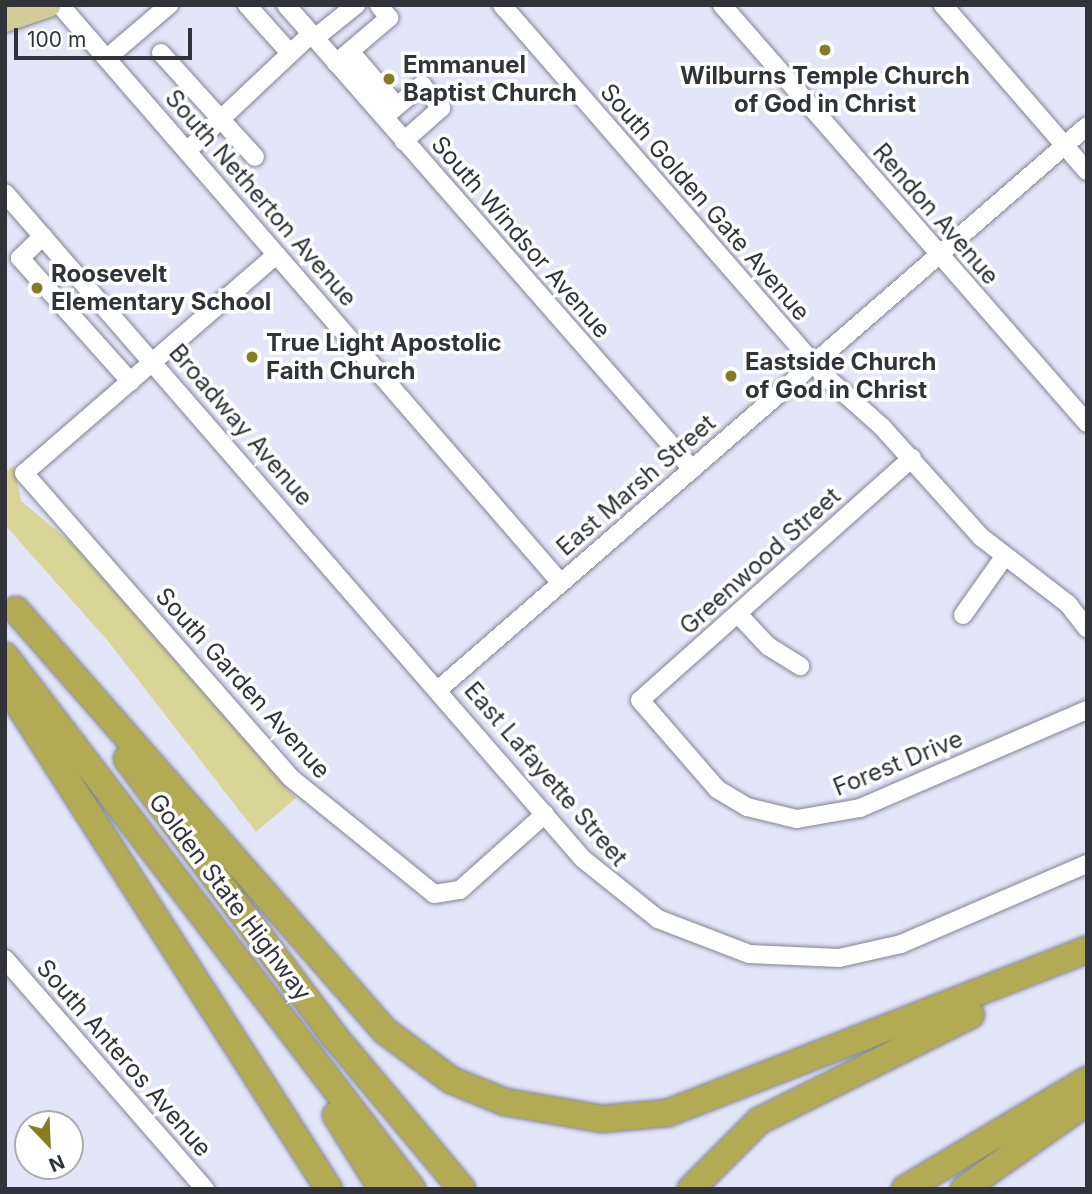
<!DOCTYPE html>
<style>
body{margin:0}
#map{position:relative;width:1092px;height:1194px;overflow:hidden;background:#e3e5f8;font-family:Inter,sans-serif}
div>[style]{position:absolute}
.green>*{inset:0;background:#d9d596}
.roads{filter:drop-shadow(0 0 2px #818394) drop-shadow(0 0 2px #818394)}
.minor>*{height:18px;margin:-9px;padding:0 9px;transform-origin:9px;border-radius:9px;background:#fff}
.major>*{height:23px;margin:-11.5px;padding:0 11.5px;transform-origin:11.5px;border-radius:11.5px;background:#d1cd98}
.highway>*{height:26px;margin:-13px;padding:0 13px;transform-origin:13px;border-radius:13px;background:#b2ab53}
.dots>*{width:19px;height:19px;translate:-50% -50%;box-sizing:border-box;border:4px solid #fff;border-radius:50%}
span{translate:-50% -50%;white-space:nowrap;text-align:center;line-height:1.15;-webkit-text-stroke:7px #fff;paint-order:stroke}
.poi-label{font-size:24px;color:#32333a;font-weight:700}
.left{translate:0 -50%;text-align:left}
.street-label{font-size:24px;color:#32333a}
.frame{position:absolute;inset:0;border:7px solid #32333a;pointer-events:none}
.north{position:absolute;left:14px;top:1110px;width:70px;height:70px;box-sizing:border-box;background:#fff;border:2px solid #adadb0;border-radius:50%;rotate:157deg;font-size:19px;font-weight:700;line-height:28px;text-align:center;color:#32333a}
.north::after{content:'';display:block;margin:auto;width:24px;height:32px;background:#847d23;clip-path:polygon(50% 0,100% 100%,50% 72%,0 100%)}
.scale{position:absolute;left:14px;top:28px;width:178px;height:32px;box-sizing:border-box;border:4px solid #32333a;border-top:0;padding-left:9px;font-size:21px;line-height:24px;white-space:nowrap;color:#32333a;-webkit-text-stroke:5px #fff;paint-order:stroke}
</style>
<div id="map">
<div class="green">
<div style="clip-path:polygon(14px 465px,21px 501px,73px 544px,296px 798px,256px 832px,108px 641px,5px 525px,5px 473px)"></div>
</div>
<div class="roads">
<div class="minor">
<div style="left:60px;top:5px;width:765px;rotate:49.08deg"></div>
<div style="left:247px;top:5px;width:64px;rotate:48.1deg"></div>
<div style="left:286px;top:5px;width:617px;rotate:48.81deg"></div>
<div style="left:502px;top:5px;width:492px;rotate:49deg"></div>
<div style="left:825px;top:376px;width:76px;rotate:41.8deg"></div>
<div style="left:882px;top:427px;width:148px;rotate:48deg"></div>
<div style="left:981px;top:537px;width:110px;rotate:37.6deg"></div>
<div style="left:1068px;top:604px;width:31px;rotate:52deg"></div>
<div style="left:722px;top:5px;width:555px;rotate:48.87deg"></div>
<div style="left:943px;top:5px;width:220px;rotate:49.1deg"></div>
<div style="left:315px;top:38px;width:53px;rotate:-38.8deg"></div>
<div style="left:350px;top:51px;width:72px;rotate:49.5deg"></div>
<div style="left:161px;top:53px;width:140px;rotate:47.9deg"></div>
<div style="left:107px;top:58px;width:82px;rotate:-40.5deg"></div>
<div style="left:336px;top:63px;width:70px;rotate:-40.3deg"></div>
<div style="left:389px;top:18px;width:16px;rotate:-128deg"></div>
<div style="left:384px;top:117px;width:50px;rotate:-40.1deg"></div>
<div style="left:422px;top:85px;width:30px;rotate:50deg"></div>
<div style="left:441px;top:108px;width:50px;rotate:138.3deg"></div>
<div style="left:188px;top:150px;width:169px;rotate:-43.3deg"></div>
<div style="left:5px;top:193px;width:882px;rotate:49.05deg"></div>
<div style="left:583px;top:859px;width:96px;rotate:38.7deg"></div>
<div style="left:658px;top:919px;width:97px;rotate:21deg"></div>
<div style="left:749px;top:954px;width:90px;rotate:2.5deg"></div>
<div style="left:839px;top:958px;width:64px;rotate:-12.7deg"></div>
<div style="left:901px;top:944px;width:202px;rotate:-23.3deg"></div>
<div style="left:43px;top:236px;width:32px;rotate:136deg"></div>
<div style="left:20px;top:258px;width:166px;rotate:48.2deg"></div>
<div style="left:276px;top:255px;width:333px;rotate:139.1deg"></div>
<div style="left:24px;top:473px;width:405px;rotate:48.8deg"></div>
<div style="left:291px;top:778px;width:184px;rotate:39deg"></div>
<div style="left:434px;top:894px;width:26px;rotate:-9deg"></div>
<div style="left:460px;top:890px;width:114px;rotate:-41.8deg"></div>
<div style="left:912px;top:458px;width:364px;rotate:138.3deg"></div>
<div style="left:640px;top:700px;width:118px;rotate:49.1deg"></div>
<div style="left:717px;top:789px;width:35px;rotate:31deg"></div>
<div style="left:747px;top:807px;width:51px;rotate:13.5deg"></div>
<div style="left:797px;top:819px;width:64px;rotate:-9.9deg"></div>
<div style="left:860px;top:808px;width:247px;rotate:-23.4deg"></div>
<div style="left:738px;top:614px;width:44px;rotate:46.8deg"></div>
<div style="left:768px;top:646px;width:38px;rotate:32deg"></div>
<div style="left:963px;top:615px;width:71px;rotate:-54.7deg"></div>
<div style="left:439px;top:689px;width:858px;rotate:-40.98deg"></div>
<div style="left:5px;top:959px;width:305px;rotate:49deg"></div>
</div>
<div class="major">
<div style="left:5px;top:20px;width:46px;rotate:-19.2deg"></div>
</div>
<div class="highway">
<div style="left:16px;top:610px;width:560px;rotate:48.77deg"></div>
<div style="left:385px;top:1031px;width:82px;rotate:36.6deg"></div>
<div style="left:451px;top:1080px;width:58px;rotate:22.2deg"></div>
<div style="left:505px;top:1102px;width:98px;rotate:9.9deg"></div>
<div style="left:602px;top:1119px;width:66px;rotate:-5.2deg"></div>
<div style="left:668px;top:1113px;width:450px;rotate:-21.3deg"></div>
<div style="left:5px;top:656px;width:671px;rotate:52.63deg"></div>
<div style="left:5px;top:683px;width:601px;rotate:57.37deg"></div>
<div style="left:127px;top:759px;width:347px;rotate:53.2deg"></div>
<div style="left:335px;top:1037px;width:198px;rotate:50.1deg"></div>
<div style="left:336px;top:1115px;width:87px;rotate:58.1deg"></div>
<div style="left:691px;top:1189px;width:96px;rotate:-45deg"></div>
<div style="left:759px;top:1121px;width:237px;rotate:-26.6deg"></div>
<div style="left:905px;top:1189px;width:212px;rotate:-30.9deg"></div>
<div style="left:964px;top:1189px;width:151px;rotate:-35.3deg"></div>
</div>
</div>
<div class="dots">
<div style="left:825px;top:50px;background:#847d23"></div>
<div style="left:389px;top:79px;background:#847d23"></div>
<div style="left:37px;top:288px;background:#847d23"></div>
<div style="left:252px;top:357px;background:#847d23"></div>
<div style="left:731px;top:376px;background:#847d23"></div>
</div>
<div class="poi-label">
<span class="left" style="left:403px;top:79px">Emmanuel<br>Baptist Church</span>
<span style="left:825px;top:90px">Wilburns Temple Church<br>of God in Christ</span>
<span class="left" style="left:51px;top:288px">Roosevelt<br>Elementary School</span>
<span class="left" style="left:266px;top:357px">True Light Apostolic<br>Faith Church</span>
<span class="left" style="left:745px;top:376px">Eastside Church<br>of God in Christ</span>
</div>
<div class="street-label">
<span style="left:261px;top:198px;rotate:49deg">South Netherton Avenue</span>
<span style="left:705px;top:202px;rotate:49deg">South Golden Gate Avenue</span>
<span style="left:936px;top:214px;rotate:49deg">Rendon Avenue</span>
<span style="left:521px;top:237px;rotate:49deg">South Windsor Avenue</span>
<span style="left:241px;top:425px;rotate:49deg">Broadway Avenue</span>
<span style="left:636px;top:485px;rotate:-41deg">East Marsh Street</span>
<span style="left:760px;top:561px;rotate:-42deg">Greenwood Street</span>
<span style="left:243px;top:683px;rotate:48deg">South Garden Avenue</span>
<span style="left:898px;top:763px;rotate:-22deg">Forest Drive</span>
<span style="left:546px;top:774px;rotate:49deg">East Lafayette Street</span>
<span style="left:230px;top:897px;rotate:53deg">Golden State Highway</span>
<span style="left:124px;top:1058px;rotate:49deg">South Anteros Avenue</span>
</div>
<div class="frame"></div>
<div class="north">N</div>
<div class="scale">100 m</div>
</div>
